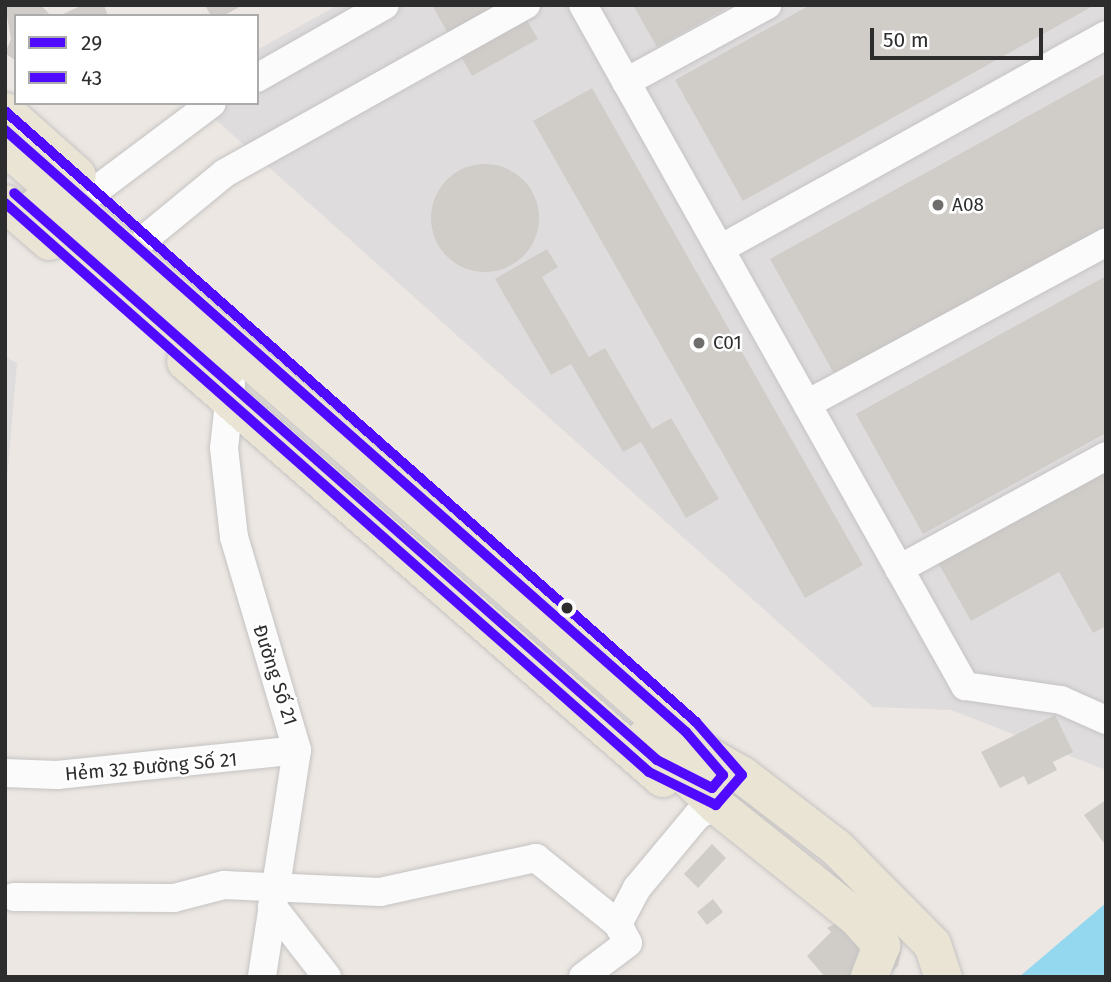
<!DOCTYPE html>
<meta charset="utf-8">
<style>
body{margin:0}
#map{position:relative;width:1111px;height:982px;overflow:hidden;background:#ece7e2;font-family:"Fira Sans",sans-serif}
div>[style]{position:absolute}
.industrial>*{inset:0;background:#dfdcde}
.water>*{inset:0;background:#94d8ef}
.building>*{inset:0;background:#d0cdc9}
.round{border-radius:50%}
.roads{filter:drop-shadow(0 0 2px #c5c3c3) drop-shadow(0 0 2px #c5c3c3)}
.minor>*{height:28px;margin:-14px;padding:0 14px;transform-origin:14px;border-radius:14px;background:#fcfbfb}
.major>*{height:37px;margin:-18.5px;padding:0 18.5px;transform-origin:18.5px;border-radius:18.5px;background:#e9e4d4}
.bus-1>*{height:10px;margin:-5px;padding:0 5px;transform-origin:5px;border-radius:5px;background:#4f0aff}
.bus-2>*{height:10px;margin:-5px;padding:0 5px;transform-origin:5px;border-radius:5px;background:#4f0aff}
.dots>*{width:19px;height:19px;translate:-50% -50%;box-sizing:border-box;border:4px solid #fff;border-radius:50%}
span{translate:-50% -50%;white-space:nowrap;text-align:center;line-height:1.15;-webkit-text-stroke:5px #fff;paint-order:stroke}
.poi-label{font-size:19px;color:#2d2d2d}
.left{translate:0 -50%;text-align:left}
.street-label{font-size:19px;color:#2d2d2d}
.frame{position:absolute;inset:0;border:7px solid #2d2d2d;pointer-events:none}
.legend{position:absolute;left:14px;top:14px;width:245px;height:91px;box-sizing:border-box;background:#fff;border:2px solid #ababab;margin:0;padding:9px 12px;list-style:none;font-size:21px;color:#2d2d2d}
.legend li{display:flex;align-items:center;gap:14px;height:35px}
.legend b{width:35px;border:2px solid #ababab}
.scale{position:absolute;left:870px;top:28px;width:173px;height:32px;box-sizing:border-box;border:4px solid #2d2d2d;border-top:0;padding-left:9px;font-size:21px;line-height:24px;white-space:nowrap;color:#2d2d2d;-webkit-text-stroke:5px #fff;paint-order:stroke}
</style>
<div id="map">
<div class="industrial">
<div style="clip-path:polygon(338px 5px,1106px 5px,1106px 770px,951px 710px,873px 707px,197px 103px,257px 103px,257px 50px)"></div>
<div style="clip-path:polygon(5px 357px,17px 363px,5px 502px)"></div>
</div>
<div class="water">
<div style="clip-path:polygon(1106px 903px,1106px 977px,1019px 977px)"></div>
</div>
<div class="building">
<div style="clip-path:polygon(5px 5px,41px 5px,51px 16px,16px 16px,16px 61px,5px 53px,11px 39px)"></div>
<div style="clip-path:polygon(82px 5px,104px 5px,108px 16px,59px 16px)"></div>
<div style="clip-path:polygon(205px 5px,243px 5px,223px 16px,211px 16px)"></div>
<div style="clip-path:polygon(432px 5px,518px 5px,538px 39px,472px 76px)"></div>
<div style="clip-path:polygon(633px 5px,732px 5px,657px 47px)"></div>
<div style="clip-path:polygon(810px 5px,1095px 5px,743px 201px,675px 80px)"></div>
<div style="clip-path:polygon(1106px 73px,1106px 231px,837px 379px,770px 259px)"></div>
<div style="clip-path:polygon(592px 88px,863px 565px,805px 598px,533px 121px)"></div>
<div class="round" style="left:431px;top:164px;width:108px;height:108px"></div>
<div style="clip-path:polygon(547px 249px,558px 267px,542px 277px,589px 357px,605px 348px,652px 429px,671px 418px,719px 499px,686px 518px,641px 442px,623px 452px,571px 364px,551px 375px,495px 279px)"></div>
<div style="clip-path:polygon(1106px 276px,1106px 433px,923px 534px,856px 414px)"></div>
<div style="clip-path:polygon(1106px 468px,1106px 626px,1093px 633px,1059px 572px,971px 621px,937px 561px)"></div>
<div style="clip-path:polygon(1055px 715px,1073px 752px,1053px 762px,1057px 770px,1028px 785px,1024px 776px,1000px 788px,981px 752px)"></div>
<div style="clip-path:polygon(1106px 800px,1106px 846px,1084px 815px)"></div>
<div style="clip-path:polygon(712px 844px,726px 858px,698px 888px,684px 874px)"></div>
<div style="clip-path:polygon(713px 899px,723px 912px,707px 925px,697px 912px)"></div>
<div style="clip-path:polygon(867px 906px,902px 946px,898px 966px,886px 977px,825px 977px,807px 956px,831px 932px,827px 928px)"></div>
</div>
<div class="roads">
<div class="minor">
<div style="left:583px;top:5px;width:781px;rotate:60.71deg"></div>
<div style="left:965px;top:686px;width:97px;rotate:8.3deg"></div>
<div style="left:1061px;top:700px;width:49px;rotate:24deg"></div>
<div style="left:257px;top:78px;width:147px;rotate:-29.7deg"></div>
<div style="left:626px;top:82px;width:161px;rotate:-28.6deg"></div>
<div style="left:95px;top:191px;width:146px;rotate:-36.9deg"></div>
<div style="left:147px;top:237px;width:101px;rotate:-39.4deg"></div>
<div style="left:225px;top:173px;width:345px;rotate:-29.2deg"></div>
<div style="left:720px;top:249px;width:441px;rotate:-29deg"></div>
<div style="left:231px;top:384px;width:64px;rotate:96.2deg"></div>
<div style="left:224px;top:448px;width:90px;rotate:83.6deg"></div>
<div style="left:234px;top:537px;width:222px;rotate:73.5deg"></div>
<div style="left:297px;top:750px;width:230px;rotate:98.8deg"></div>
<div style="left:807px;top:404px;width:340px;rotate:-28.4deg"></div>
<div style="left:899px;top:569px;width:236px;rotate:-28.6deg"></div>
<div style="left:5px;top:773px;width:52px;rotate:2.2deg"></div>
<div style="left:57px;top:775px;width:241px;rotate:-5.9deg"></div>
<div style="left:14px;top:897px;width:160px;rotate:0.4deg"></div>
<div style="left:174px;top:898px;width:52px;rotate:-14.6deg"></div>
<div style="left:224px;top:885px;width:156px;rotate:2.6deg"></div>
<div style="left:380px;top:892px;width:160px;rotate:-12.3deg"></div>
<div style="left:536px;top:858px;width:105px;rotate:38.8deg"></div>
<div style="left:272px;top:906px;width:90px;rotate:52.2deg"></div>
<div style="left:583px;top:977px;width:56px;rotate:-37.1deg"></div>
<div style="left:628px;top:943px;width:21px;rotate:-118deg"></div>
<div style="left:618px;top:924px;width:41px;rotate:-62.2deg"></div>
<div style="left:637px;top:888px;width:94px;rotate:-50.2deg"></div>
<div style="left:697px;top:816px;width:22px;rotate:-30deg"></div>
</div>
<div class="major">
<div style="left:5px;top:111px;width:96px;rotate:41.6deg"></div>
<div style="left:5px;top:146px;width:903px;rotate:41.28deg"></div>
<div style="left:684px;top:742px;width:67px;rotate:29.6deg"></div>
<div style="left:742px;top:775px;width:118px;rotate:37.5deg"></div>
<div style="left:836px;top:847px;width:136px;rotate:45.3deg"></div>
<div style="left:932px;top:944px;width:35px;rotate:72deg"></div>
<div style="left:5px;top:203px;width:58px;rotate:40.8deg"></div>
<div style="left:37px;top:205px;width:250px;rotate:40.8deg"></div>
<div style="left:185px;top:361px;width:634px;rotate:41.16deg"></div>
<div style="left:645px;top:737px;width:98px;rotate:43.8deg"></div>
<div style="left:716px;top:805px;width:179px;rotate:38.7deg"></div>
<div style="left:856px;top:917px;width:38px;rotate:48deg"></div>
<div style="left:881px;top:945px;width:34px;rotate:111deg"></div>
</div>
</div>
<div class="bus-1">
<div style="left:5px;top:111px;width:922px;rotate:41.48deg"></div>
<div style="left:696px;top:722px;width:70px;rotate:49deg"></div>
<div style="left:742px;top:775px;width:40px;rotate:131deg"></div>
<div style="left:716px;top:805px;width:75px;rotate:-153.8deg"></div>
<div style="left:649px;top:772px;width:859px;rotate:-138.54deg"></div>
</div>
<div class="bus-2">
<div style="left:5px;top:130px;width:909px;rotate:41.48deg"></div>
<div style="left:686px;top:732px;width:57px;rotate:49.3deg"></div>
<div style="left:723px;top:775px;width:17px;rotate:130deg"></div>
<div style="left:712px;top:788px;width:62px;rotate:-153deg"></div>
<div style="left:657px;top:760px;width:857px;rotate:-138.59deg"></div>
</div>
<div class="dots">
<div style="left:938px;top:205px;background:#706e6c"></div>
<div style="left:699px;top:343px;background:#706e6c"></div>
<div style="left:567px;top:608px;background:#2d2d2d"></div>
</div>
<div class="poi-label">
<span class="left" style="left:952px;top:205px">A08</span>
<span class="left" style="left:713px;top:343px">C01</span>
</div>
<div class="street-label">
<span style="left:275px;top:675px;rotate:72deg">Đường Số 21</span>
<span style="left:151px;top:767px;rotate:-5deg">Hẻm 32 Đường Số 21</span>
</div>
<div class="frame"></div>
<ul class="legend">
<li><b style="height:9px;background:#4f0aff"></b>29</li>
<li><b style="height:9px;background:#4f0aff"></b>43</li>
</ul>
<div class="scale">50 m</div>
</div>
